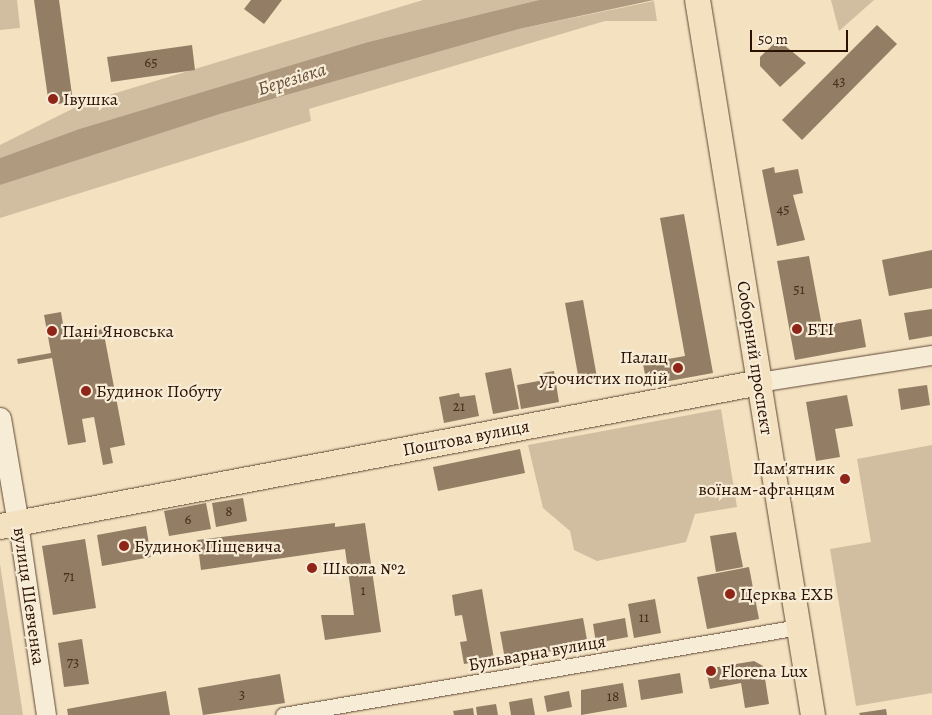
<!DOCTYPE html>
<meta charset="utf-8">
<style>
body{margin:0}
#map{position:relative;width:932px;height:715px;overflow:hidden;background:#f3e1c0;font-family:Alegreya,serif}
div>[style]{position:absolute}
.green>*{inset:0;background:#d1bea0}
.water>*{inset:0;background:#af9a7f}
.building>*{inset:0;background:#937d65}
.roads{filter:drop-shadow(0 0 1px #5e4532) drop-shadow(0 0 1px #5e4532)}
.minor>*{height:15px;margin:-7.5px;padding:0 7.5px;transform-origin:7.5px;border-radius:7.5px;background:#f7ecd6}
.tertiary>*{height:19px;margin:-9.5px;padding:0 9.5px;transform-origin:9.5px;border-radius:9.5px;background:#f7ecd6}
.secondary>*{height:21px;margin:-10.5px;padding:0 10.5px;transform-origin:10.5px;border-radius:10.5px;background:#f7ecd6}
.primary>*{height:24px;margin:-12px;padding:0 12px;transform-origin:12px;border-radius:12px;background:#f3e1c0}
.trunk>*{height:25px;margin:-12.5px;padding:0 12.5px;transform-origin:12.5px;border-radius:12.5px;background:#f3e1c0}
.dots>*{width:14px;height:14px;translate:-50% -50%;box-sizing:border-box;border:2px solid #f7ecd6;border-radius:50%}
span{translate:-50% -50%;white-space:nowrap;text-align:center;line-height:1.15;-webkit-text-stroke:4.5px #f7ecd6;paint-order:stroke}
.number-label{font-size:15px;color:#462c1b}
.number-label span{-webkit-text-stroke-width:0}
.poi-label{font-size:18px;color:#2c1102}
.left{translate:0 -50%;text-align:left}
.right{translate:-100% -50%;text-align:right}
.street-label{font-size:18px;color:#2c1102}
.water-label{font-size:19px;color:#674f3a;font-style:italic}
.scale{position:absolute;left:750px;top:30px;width:98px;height:22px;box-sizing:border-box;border:2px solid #2c1102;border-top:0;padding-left:6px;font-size:15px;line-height:18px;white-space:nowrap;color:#2c1102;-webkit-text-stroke:4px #f7ecd6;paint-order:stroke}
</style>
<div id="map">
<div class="green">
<div style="clip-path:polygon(0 0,17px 0,20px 28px,0 30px)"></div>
<div style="clip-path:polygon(423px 0,539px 0,368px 42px,79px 129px,0 158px,0 145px,86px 102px)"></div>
<div style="clip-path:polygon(831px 0,874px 0,839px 31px)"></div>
<div style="clip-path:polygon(654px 1px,657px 21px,605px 21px,309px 109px,311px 121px,0 218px,0 185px,10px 180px,220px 114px,519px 29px)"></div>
<div style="clip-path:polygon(721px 409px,737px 507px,695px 514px,686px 542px,597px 561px,574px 550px,570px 531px,543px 508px,528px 445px)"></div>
<div style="clip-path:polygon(932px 445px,932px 693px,856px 706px,830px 549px,871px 542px,857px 459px)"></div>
<div style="clip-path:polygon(0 564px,23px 715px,0 715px)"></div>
</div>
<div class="water">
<div style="clip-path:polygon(539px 0,654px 0,519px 29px,220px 114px,0 185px,0 158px,79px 129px,368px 42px)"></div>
</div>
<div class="building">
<div style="clip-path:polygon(34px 0,59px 0,73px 102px,49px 105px)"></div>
<div style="clip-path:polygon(251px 0,282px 0,264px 24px,244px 9px)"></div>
<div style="clip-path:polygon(877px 25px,897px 44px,802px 140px,782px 120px)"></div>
<div style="clip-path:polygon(778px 40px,806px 63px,780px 87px,760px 66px,760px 57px)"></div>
<div style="clip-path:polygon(192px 45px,195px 70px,111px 82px,107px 57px)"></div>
<div style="clip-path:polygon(774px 167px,775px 173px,798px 169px,803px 193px,793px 195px,805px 240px,777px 246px,762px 170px)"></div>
<div style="clip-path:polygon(684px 214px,713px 373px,647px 385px,643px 364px,668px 355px,668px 359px,685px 356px,660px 218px)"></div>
<div style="clip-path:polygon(932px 250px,932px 288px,889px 296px,882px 260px)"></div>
<div style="clip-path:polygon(809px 256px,822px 326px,861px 319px,866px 347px,795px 360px,777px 261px)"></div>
<div style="clip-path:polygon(583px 300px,598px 383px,580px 386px,565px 303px)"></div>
<div style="clip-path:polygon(932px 309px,932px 336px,909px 340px,904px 313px)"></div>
<div style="clip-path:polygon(61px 312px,65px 336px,103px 329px,125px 445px,110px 448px,113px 463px,103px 465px,94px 417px,82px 419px,86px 442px,68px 445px,52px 358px,18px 364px,17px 359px,51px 353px,44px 315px)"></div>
<div style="clip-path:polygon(511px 368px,519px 409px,493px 414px,485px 373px)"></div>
<div style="clip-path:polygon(554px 371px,559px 402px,521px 409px,517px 385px,544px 380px,543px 373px)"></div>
<div style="clip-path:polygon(927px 385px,930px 405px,901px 410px,898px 389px)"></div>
<div style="clip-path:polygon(459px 393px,460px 397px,475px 395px,479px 416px,444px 423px,439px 397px)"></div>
<div style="clip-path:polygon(847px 395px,853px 426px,835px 429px,840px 457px,816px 461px,806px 402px)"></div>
<div style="clip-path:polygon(520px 449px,525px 473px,438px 491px,433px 467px)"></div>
<div style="clip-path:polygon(243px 498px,247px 521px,216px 527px,212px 503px)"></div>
<div style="clip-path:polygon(206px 503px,211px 529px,169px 536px,164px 511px)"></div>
<div style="clip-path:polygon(335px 523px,335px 527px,365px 523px,381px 632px,325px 640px,321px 615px,354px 615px,345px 549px,201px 570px,197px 540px)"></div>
<div style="clip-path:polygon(146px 526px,151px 557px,102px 566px,97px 535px)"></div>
<div style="clip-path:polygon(736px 532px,743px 567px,716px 572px,710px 536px)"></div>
<div style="clip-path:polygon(85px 539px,96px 608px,53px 615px,42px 546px)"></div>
<div style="clip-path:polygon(749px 567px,759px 619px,707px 629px,697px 577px)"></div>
<div style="clip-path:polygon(482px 589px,494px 659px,464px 664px,460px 642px,467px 641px,462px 615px,455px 616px,452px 595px)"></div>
<div style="clip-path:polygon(655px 599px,661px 633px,634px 638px,628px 604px)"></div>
<div style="clip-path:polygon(583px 618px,588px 645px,505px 659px,500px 632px)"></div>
<div style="clip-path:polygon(625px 618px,628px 637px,596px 643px,593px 624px)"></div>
<div style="clip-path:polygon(82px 639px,89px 684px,64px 687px,58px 643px)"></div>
<div style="clip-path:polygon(754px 661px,763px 666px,769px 704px,745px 708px,741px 683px,710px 689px,706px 669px)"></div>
<div style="clip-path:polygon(680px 673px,683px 693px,641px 700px,638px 680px)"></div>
<div style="clip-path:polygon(280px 674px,285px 703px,203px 715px,198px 688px)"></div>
<div style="clip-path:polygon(623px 683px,627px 707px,581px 715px,581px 690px)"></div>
<div style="clip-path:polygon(166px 691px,170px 715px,68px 715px,67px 709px)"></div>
<div style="clip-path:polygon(569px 691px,572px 707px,547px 712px,544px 696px)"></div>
<div style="clip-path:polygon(532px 698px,535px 715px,511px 715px,509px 702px)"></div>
<div style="clip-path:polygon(496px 704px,498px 715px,477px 715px,476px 707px)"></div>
<div style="clip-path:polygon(473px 708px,474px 715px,454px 715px,453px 711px)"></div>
<div style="clip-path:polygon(886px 709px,887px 715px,860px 715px,859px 713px)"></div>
</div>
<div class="roads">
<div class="minor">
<div style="left:283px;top:715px;width:523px;rotate:-9.68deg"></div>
</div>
<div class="tertiary">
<div style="left:759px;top:382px;width:175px;rotate:-8.9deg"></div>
<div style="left:18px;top:523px;width:194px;rotate:81.7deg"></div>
</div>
<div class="secondary">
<div style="left:0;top:418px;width:107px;rotate:80.3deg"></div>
</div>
<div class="primary">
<div style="left:759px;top:382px;width:337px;rotate:80.8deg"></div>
</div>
<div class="trunk">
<div style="left:0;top:526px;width:773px;rotate:-10.74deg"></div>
<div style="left:759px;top:382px;width:387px;rotate:-99.2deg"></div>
</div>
</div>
<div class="dots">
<div style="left:53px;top:99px;background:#8f2418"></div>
<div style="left:797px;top:329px;background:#8f2418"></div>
<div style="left:52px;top:331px;background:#8f2418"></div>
<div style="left:678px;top:368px;background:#8f2418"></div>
<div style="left:86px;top:391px;background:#8f2418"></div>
<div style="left:845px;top:479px;background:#8f2418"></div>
<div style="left:124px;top:546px;background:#8f2418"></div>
<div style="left:312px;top:568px;background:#8f2418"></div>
<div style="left:730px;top:594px;background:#8f2418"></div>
<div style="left:711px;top:671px;background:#8f2418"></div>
</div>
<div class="number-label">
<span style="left:151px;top:63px">65</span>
<span style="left:839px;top:82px">43</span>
<span style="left:783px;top:210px">45</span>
<span style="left:799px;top:290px">51</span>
<span style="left:459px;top:407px">21</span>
<span style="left:229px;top:512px">8</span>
<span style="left:188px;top:520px">6</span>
<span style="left:69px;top:577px">71</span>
<span style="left:363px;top:591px">1</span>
<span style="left:644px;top:618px">11</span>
<span style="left:73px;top:663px">73</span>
<span style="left:242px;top:695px">3</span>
<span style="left:613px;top:697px">18</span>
</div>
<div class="poi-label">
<span class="left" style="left:63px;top:99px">Івушка</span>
<span class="left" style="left:807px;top:329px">БТІ</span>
<span class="left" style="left:62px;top:331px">Пані Яновська</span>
<span class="right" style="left:668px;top:368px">Палац<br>урочистих подій</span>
<span class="left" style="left:96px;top:391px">Будинок Побуту</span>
<span class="right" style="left:835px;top:479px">Пам'ятник<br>воїнам-афганцям</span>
<span class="left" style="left:134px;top:546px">Будинок Піщевича</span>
<span class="left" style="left:322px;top:568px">Школа №2</span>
<span class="left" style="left:740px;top:594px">Церква ЕХБ</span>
<span class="left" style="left:721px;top:671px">Florena Lux</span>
</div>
<div class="street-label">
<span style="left:755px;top:358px;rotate:81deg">Соборний проспект</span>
<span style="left:466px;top:438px;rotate:-11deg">Поштова вулиця</span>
<span style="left:29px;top:596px;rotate:82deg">вулиця Шевченка</span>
<span style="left:537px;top:653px;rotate:-10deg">Бульварна вулиця</span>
</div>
<div class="water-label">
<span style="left:292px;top:80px;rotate:-17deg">Березівка</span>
</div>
<div class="scale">50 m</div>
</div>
